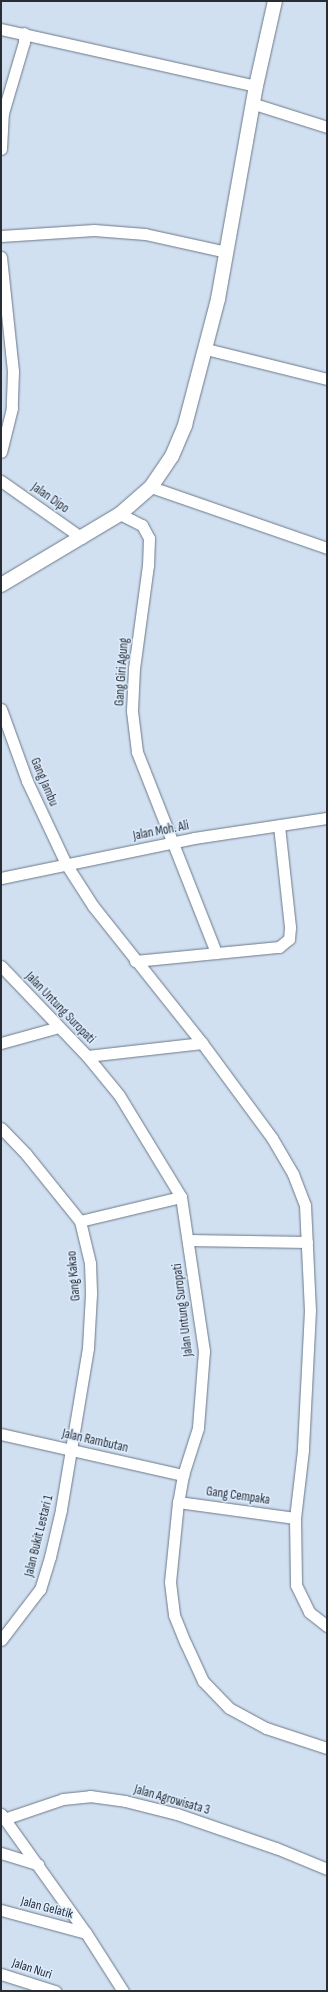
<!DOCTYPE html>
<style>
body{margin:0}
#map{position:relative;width:328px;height:1992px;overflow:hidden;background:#d1e0f1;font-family:"Sofia Sans Condensed",sans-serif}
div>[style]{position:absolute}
.roads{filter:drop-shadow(0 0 1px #6b7988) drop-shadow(0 0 1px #6b7988)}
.minor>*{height:11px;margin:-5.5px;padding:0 5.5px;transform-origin:5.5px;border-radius:5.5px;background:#fff}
.tertiary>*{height:14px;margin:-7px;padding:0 7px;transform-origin:7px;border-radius:7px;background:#fff}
span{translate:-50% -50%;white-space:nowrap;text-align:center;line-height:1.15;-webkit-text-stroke:3px #deedff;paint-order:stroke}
.street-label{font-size:13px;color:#272d33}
.frame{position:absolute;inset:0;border:2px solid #272d33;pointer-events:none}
</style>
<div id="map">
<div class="roads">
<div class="minor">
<div style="left:1px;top:29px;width:261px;rotate:12.6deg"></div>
<div style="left:254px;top:104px;width:77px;rotate:17.5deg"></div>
<div style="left:1px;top:149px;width:36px;rotate:-87deg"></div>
<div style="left:3px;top:113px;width:74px;rotate:-73.5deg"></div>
<div style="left:24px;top:42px;width:9px;rotate:-90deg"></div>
<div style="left:1px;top:236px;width:93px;rotate:-3.7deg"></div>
<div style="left:94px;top:230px;width:51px;rotate:4.5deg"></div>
<div style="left:145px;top:234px;width:83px;rotate:12.5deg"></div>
<div style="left:1px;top:257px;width:115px;rotate:84deg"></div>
<div style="left:13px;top:371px;width:37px;rotate:92deg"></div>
<div style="left:12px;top:408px;width:45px;rotate:104deg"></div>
<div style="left:206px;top:349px;width:125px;rotate:13.9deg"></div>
<div style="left:1px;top:481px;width:99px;rotate:35.1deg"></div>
<div style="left:151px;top:487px;width:186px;rotate:19.1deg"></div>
<div style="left:120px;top:514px;width:25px;rotate:27deg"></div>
<div style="left:142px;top:525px;width:15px;rotate:62deg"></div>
<div style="left:149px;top:538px;width:27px;rotate:92deg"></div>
<div style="left:148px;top:565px;width:104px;rotate:97.7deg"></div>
<div style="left:134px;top:668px;width:43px;rotate:92.7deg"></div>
<div style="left:132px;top:711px;width:41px;rotate:83deg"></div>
<div style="left:137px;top:752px;width:216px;rotate:68.5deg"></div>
<div style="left:1px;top:709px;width:77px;rotate:70.1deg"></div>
<div style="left:27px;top:781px;width:92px;rotate:64.8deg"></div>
<div style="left:66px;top:864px;width:50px;rotate:57.3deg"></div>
<div style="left:93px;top:906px;width:175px;rotate:51.5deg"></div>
<div style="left:202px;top:1043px;width:118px;rotate:53.6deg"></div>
<div style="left:272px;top:1138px;width:42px;rotate:59.7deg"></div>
<div style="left:293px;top:1174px;width:33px;rotate:69deg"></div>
<div style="left:305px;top:1205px;width:105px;rotate:87.3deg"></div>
<div style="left:310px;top:1310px;width:140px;rotate:92.9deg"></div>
<div style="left:303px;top:1450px;width:68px;rotate:96.7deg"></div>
<div style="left:295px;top:1518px;width:67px;rotate:89.1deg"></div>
<div style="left:296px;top:1585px;width:30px;rotate:64deg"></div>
<div style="left:309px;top:1612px;width:23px;rotate:38deg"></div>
<div style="left:1px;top:878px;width:197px;rotate:-11.7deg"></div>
<div style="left:194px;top:838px;width:134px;rotate:-8.6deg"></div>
<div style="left:135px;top:961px;width:145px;rotate:-5.6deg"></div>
<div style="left:279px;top:947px;width:13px;rotate:-39deg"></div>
<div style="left:289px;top:939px;width:12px;rotate:-85deg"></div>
<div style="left:290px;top:927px;width:102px;rotate:-96.2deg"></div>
<div style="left:1px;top:966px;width:124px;rotate:46.3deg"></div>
<div style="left:87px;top:1056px;width:50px;rotate:50.6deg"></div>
<div style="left:119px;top:1095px;width:119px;rotate:58.7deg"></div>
<div style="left:181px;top:1197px;width:156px;rotate:81.5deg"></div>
<div style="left:204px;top:1351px;width:77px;rotate:94.5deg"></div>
<div style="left:198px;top:1428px;width:49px;rotate:107.7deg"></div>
<div style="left:183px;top:1475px;width:27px;rotate:100deg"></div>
<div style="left:178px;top:1502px;width:80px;rotate:95.7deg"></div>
<div style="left:170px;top:1582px;width:33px;rotate:83deg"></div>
<div style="left:174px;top:1615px;width:31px;rotate:68deg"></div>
<div style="left:186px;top:1644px;width:41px;rotate:65.3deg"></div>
<div style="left:203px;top:1681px;width:37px;rotate:46deg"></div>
<div style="left:229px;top:1708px;width:42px;rotate:28.4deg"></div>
<div style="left:266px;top:1728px;width:64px;rotate:18.2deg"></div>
<div style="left:1px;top:1043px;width:60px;rotate:-15.4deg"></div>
<div style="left:87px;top:1056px;width:116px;rotate:-6.4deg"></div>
<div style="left:1px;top:1128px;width:36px;rotate:46deg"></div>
<div style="left:26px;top:1154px;width:86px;rotate:51.1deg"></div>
<div style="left:80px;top:1221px;width:43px;rotate:76.6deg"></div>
<div style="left:90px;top:1263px;width:31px;rotate:88deg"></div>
<div style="left:91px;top:1294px;width:54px;rotate:93.2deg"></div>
<div style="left:88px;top:1348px;width:164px;rotate:99.5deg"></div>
<div style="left:61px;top:1510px;width:48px;rotate:103.2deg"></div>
<div style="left:50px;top:1557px;width:34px;rotate:107deg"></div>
<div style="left:40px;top:1589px;width:64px;rotate:127.4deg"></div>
<div style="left:80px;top:1221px;width:104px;rotate:-13.4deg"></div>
<div style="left:188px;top:1240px;width:119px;rotate:1deg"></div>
<div style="left:1px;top:1434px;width:187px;rotate:12.7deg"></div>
<div style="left:178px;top:1502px;width:118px;rotate:7.8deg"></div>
<div style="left:1px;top:1814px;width:146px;rotate:54.5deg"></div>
<div style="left:86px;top:1933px;width:69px;rotate:57.5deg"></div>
<div style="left:4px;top:1819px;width:62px;rotate:-18.7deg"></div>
<div style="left:63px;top:1799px;width:27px;rotate:-6deg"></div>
<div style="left:90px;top:1796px;width:35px;rotate:8deg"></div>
<div style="left:125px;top:1801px;width:54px;rotate:14deg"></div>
<div style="left:177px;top:1814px;width:105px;rotate:19deg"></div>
<div style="left:276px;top:1848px;width:55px;rotate:22.4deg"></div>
<div style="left:1px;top:1853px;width:39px;rotate:17deg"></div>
<div style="left:1px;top:1910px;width:88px;rotate:15.1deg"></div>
<div style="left:1px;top:1974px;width:57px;rotate:17.5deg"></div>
</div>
<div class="tertiary">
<div style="left:1px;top:585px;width:139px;rotate:-30.8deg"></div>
<div style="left:120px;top:514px;width:41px;rotate:-41.1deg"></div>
<div style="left:151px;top:487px;width:37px;rotate:-56deg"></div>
<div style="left:172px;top:456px;width:34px;rotate:-67deg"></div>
<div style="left:185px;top:425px;width:130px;rotate:-75.3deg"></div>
<div style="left:218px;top:299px;width:216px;rotate:-79.9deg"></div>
<div style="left:256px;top:86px;width:87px;rotate:-77.4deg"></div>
</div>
</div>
<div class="street-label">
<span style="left:50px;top:498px;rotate:35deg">Jalan Dipo</span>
<span style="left:122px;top:672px;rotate:-86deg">Gang Giri Agung</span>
<span style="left:44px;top:782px;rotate:67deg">Gang Jambu</span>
<span style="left:161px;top:831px;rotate:-11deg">Jalan Moh. Ali</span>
<span style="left:60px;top:1008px;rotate:46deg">Jalan Untung Suropati</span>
<span style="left:74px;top:1276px;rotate:-95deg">Gang Kakao</span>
<span style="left:183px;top:1310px;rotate:-97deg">Jalan Untung Suropati</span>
<span style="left:95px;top:1441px;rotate:13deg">Jalan Rambutan</span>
<span style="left:238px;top:1496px;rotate:8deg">Gang Cempaka</span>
<span style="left:39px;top:1536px;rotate:-76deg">Jalan Bukit Lestari 1</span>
<span style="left:172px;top:1800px;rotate:16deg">Jalan Agrowisata 3</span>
<span style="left:47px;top:1908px;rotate:15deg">Jalan Gelatik</span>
<span style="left:32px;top:1969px;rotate:18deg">Jalan Nuri</span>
</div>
<div class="frame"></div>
</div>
